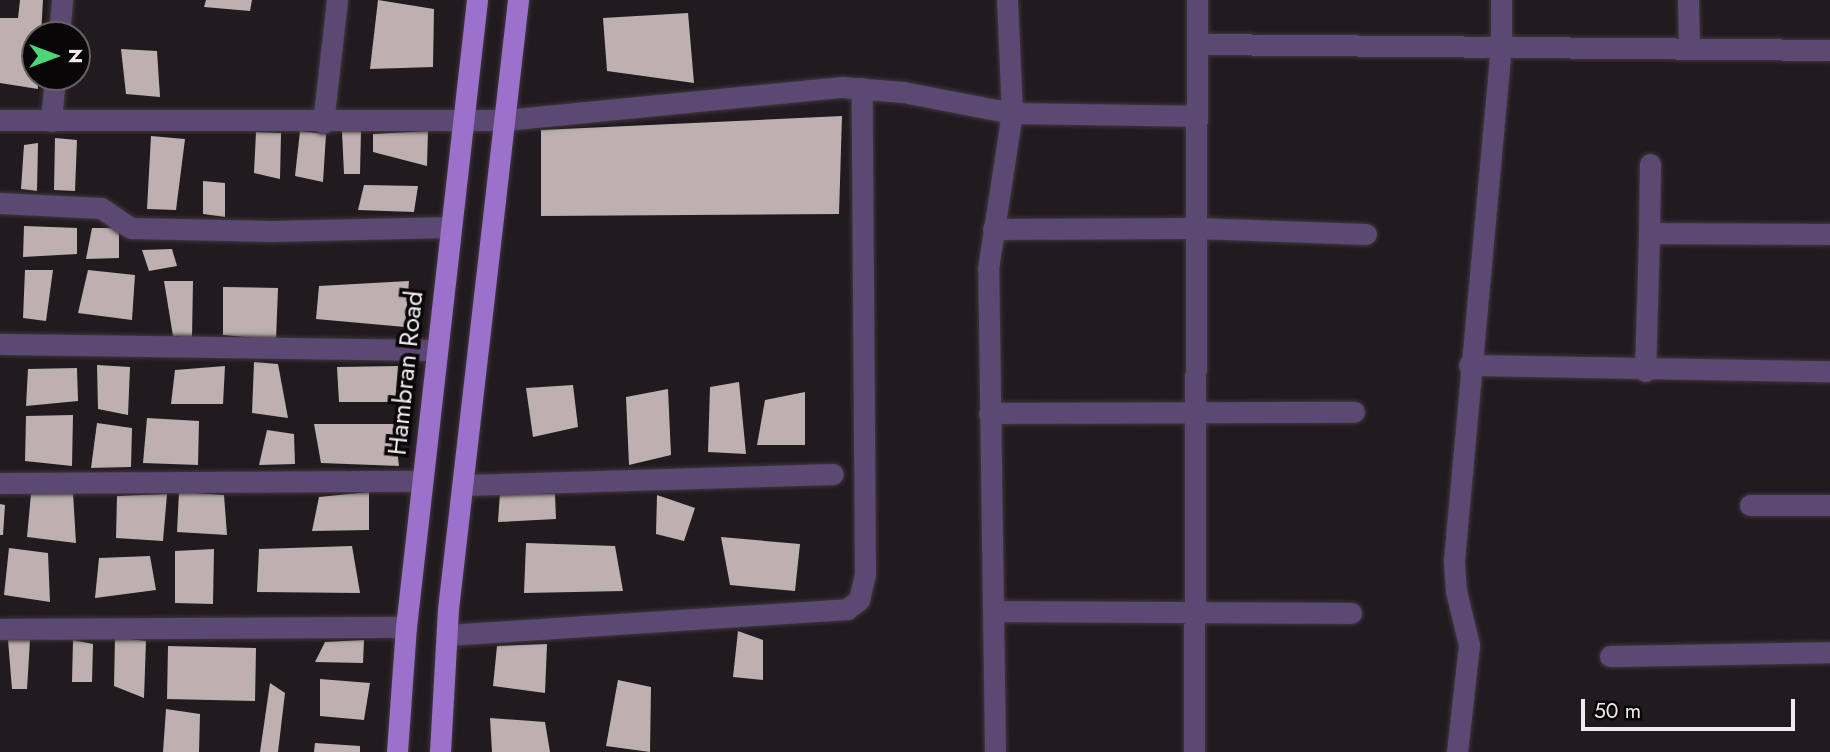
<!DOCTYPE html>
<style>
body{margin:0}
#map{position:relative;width:1830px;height:752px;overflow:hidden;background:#211a1f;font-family:Jost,sans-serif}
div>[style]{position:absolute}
.building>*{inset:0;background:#beb0b1}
.roads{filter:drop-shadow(0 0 2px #3e373c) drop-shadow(0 0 2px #3e373c)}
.minor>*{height:21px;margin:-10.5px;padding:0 10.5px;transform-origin:10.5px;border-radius:10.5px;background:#5b4873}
.major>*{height:21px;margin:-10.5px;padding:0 10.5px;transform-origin:10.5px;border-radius:10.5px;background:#9b71cb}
span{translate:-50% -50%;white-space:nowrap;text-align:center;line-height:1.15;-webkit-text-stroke:7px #090608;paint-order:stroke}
.street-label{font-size:26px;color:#f1ebef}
.north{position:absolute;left:21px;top:21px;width:70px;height:70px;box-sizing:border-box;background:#090608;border:2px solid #666264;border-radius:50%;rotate:90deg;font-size:19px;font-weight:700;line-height:28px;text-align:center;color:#f1ebef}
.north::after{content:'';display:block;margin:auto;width:24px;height:32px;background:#4bd677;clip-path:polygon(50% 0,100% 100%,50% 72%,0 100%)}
.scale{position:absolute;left:1581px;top:699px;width:214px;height:32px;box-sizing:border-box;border:4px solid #f1ebef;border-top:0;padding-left:9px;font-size:21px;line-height:24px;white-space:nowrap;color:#f1ebef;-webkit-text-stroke:5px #090608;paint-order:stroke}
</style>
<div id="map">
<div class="building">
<div style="clip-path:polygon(20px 0,43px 0,41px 35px,35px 35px,38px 89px,0 83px,0 18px,18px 18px)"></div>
<div style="clip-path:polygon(206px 0,252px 0,250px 11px,204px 7px)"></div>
<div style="clip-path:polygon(378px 0,434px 9px,433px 67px,370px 69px)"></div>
<div style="clip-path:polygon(688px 13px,694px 83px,607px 71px,603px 18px)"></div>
<div style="clip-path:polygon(121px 49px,157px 51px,160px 97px,126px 94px)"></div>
<div style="clip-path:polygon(842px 116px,839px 214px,541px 216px,541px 130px)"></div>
<div style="clip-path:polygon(361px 130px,360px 174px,344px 174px,342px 131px)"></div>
<div style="clip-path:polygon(300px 131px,326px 134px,323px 182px,295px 176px)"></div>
<div style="clip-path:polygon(428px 131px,427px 166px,373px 152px,373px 134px)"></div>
<div style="clip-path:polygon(256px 132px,281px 133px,280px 179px,254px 173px)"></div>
<div style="clip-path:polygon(151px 136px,185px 139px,176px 210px,147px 209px)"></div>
<div style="clip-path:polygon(55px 138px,77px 140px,75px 191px,54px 190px)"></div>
<div style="clip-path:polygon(38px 143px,37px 191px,21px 189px,24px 145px)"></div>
<div style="clip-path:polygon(203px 181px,225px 183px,225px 217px,203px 214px)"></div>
<div style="clip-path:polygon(364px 185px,418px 186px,414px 212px,358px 210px)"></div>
<div style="clip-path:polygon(24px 226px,77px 228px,77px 254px,23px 257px)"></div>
<div style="clip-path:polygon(92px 228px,119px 228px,119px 258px,86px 259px)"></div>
<div style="clip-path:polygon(172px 249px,177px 266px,149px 271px,142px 250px)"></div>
<div style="clip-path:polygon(25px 270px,53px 270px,46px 321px,23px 318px)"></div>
<div style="clip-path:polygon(88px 270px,135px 275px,132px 320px,78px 313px)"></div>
<div style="clip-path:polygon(164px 281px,193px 281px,192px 338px,173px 336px)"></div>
<div style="clip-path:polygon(409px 281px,405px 327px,316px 319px,319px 286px)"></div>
<div style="clip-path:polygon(223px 287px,278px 288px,276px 340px,223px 335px)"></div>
<div style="clip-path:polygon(254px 362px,278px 364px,288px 418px,252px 413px)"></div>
<div style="clip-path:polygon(97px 365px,130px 367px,128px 415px,98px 409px)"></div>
<div style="clip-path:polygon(225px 366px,223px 404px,171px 404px,175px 370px)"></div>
<div style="clip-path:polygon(398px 366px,395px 402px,339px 402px,337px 367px)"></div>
<div style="clip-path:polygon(77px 368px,78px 401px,26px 406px,28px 369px)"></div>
<div style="clip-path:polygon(739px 382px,746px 454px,708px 452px,710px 387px)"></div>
<div style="clip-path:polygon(573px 385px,578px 427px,533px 437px,526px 388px)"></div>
<div style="clip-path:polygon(668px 389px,671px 455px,629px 465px,626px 397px)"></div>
<div style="clip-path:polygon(805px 392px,805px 445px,757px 445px,765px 400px)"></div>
<div style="clip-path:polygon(73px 415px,72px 466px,25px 461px,26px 416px)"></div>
<div style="clip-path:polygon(147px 418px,199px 421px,198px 465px,143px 463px)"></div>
<div style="clip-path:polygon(97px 423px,132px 428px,131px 467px,91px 468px)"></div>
<div style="clip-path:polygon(314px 424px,394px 424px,399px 466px,321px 463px)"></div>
<div style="clip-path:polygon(267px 430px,294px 434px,295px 464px,259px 465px)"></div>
<div style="clip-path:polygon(179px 492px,224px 495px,227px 535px,177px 532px)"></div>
<div style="clip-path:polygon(369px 492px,369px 530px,312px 531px,319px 497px)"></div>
<div style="clip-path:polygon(73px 493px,76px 543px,27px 537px,31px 494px)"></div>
<div style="clip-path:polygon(500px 493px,555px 494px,556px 519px,498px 522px)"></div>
<div style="clip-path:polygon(167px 494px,163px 541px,116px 538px,117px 496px)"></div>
<div style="clip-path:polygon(657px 495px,695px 508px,684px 541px,656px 534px)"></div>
<div style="clip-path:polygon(0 504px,5px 505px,3px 535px,0 535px)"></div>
<div style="clip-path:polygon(721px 537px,800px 544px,795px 591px,730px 585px)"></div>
<div style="clip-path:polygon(526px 543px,615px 546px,623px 591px,524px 593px)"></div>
<div style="clip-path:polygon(352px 546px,360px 593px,257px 592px,259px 549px)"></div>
<div style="clip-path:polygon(9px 548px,48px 553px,50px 602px,4px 595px)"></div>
<div style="clip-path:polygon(214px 549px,213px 604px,175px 603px,175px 551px)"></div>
<div style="clip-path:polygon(150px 556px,156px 590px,95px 598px,99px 558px)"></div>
<div style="clip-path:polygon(738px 631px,763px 640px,763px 680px,733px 677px)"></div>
<div style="clip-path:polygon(115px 637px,146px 641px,144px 698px,114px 686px)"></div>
<div style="clip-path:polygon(8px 640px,30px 640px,27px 689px,12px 689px)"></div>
<div style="clip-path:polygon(73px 640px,93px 644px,92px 682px,72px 682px)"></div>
<div style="clip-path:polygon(364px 640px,363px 663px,315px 662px,325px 642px)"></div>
<div style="clip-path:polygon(547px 644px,545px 693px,493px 686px,497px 646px)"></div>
<div style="clip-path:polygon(168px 646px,256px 648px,255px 701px,167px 699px)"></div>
<div style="clip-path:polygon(320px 679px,370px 683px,364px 720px,320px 716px)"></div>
<div style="clip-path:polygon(618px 680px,651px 687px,650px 752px,606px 746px)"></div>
<div style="clip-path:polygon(270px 683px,285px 693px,278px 752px,260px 752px)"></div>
<div style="clip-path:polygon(166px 709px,200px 714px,199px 752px,163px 752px)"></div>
<div style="clip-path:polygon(490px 718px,545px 722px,550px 752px,492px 752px)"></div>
<div style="clip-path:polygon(315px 743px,360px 746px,360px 752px,314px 752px)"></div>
</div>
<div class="roads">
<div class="minor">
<div style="left:1688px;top:0;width:47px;rotate:88.8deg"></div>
<div style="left:59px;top:35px;width:35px;rotate:-85deg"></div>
<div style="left:1197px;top:44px;width:633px;rotate:0.54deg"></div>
<div style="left:0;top:120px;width:505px"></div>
<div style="left:505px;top:120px;width:339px;rotate:-5.6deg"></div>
<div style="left:842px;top:87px;width:61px;rotate:4.7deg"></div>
<div style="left:903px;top:92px;width:111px;rotate:10.9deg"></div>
<div style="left:1012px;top:113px;width:181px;rotate:0.9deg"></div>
<div style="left:51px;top:121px;width:44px;rotate:-84.8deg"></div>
<div style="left:323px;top:123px;width:124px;rotate:-83.5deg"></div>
<div style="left:1650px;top:164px;width:69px;rotate:90.8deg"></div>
<div style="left:1649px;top:233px;width:181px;rotate:0.3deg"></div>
<div style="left:0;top:203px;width:101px;rotate:2.8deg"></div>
<div style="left:101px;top:208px;width:36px;rotate:34deg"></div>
<div style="left:131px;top:228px;width:140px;rotate:1.2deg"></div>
<div style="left:271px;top:231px;width:180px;rotate:-1.3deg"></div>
<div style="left:993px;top:229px;width:203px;rotate:-0.3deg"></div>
<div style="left:1196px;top:228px;width:170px;rotate:2deg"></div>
<div style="left:0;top:344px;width:437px;rotate:0.8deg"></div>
<div style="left:1469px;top:365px;width:361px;rotate:1deg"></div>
<div style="left:1645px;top:371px;width:138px;rotate:-88.3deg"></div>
<div style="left:989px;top:413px;width:365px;rotate:-0.2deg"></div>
<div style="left:0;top:483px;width:422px;rotate:-0.3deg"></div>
<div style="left:463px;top:485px;width:370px;rotate:-1.7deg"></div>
<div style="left:1750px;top:505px;width:80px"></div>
<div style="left:993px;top:611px;width:358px;rotate:0.3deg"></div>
<div style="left:0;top:629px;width:406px;rotate:-0.3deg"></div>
<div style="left:447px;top:635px;width:401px;rotate:-3.7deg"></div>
<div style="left:847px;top:609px;width:15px;rotate:-37deg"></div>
<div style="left:859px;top:600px;width:27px;rotate:-77deg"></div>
<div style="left:865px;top:574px;width:486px;rotate:-90.4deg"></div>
<div style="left:1610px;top:656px;width:220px;rotate:-1deg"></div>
<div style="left:995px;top:752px;width:483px;rotate:-90.8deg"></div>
<div style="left:988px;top:269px;width:158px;rotate:-81.3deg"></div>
<div style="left:1012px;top:113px;width:113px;rotate:-92.5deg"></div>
<div style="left:1194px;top:752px;width:752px;rotate:-89.77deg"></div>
<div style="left:1457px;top:752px;width:108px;rotate:-83.6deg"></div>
<div style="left:1469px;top:645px;width:56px;rotate:-103.5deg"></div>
<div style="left:1456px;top:591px;width:31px;rotate:-94deg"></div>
<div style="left:1454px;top:560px;width:516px;rotate:-84.78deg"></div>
<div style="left:1501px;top:46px;width:46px;rotate:-90deg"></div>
</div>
<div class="major">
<div style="left:397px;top:752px;width:125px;rotate:-85.9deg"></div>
<div style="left:406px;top:627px;width:631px;rotate:-83.54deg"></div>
<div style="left:440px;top:752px;width:143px;rotate:-86.8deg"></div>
<div style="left:448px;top:609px;width:613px;rotate:-83.44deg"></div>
</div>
</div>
<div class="street-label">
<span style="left:406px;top:373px;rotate:-84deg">Hambran Road</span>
</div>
<div class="north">N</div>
<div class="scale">50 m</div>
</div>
